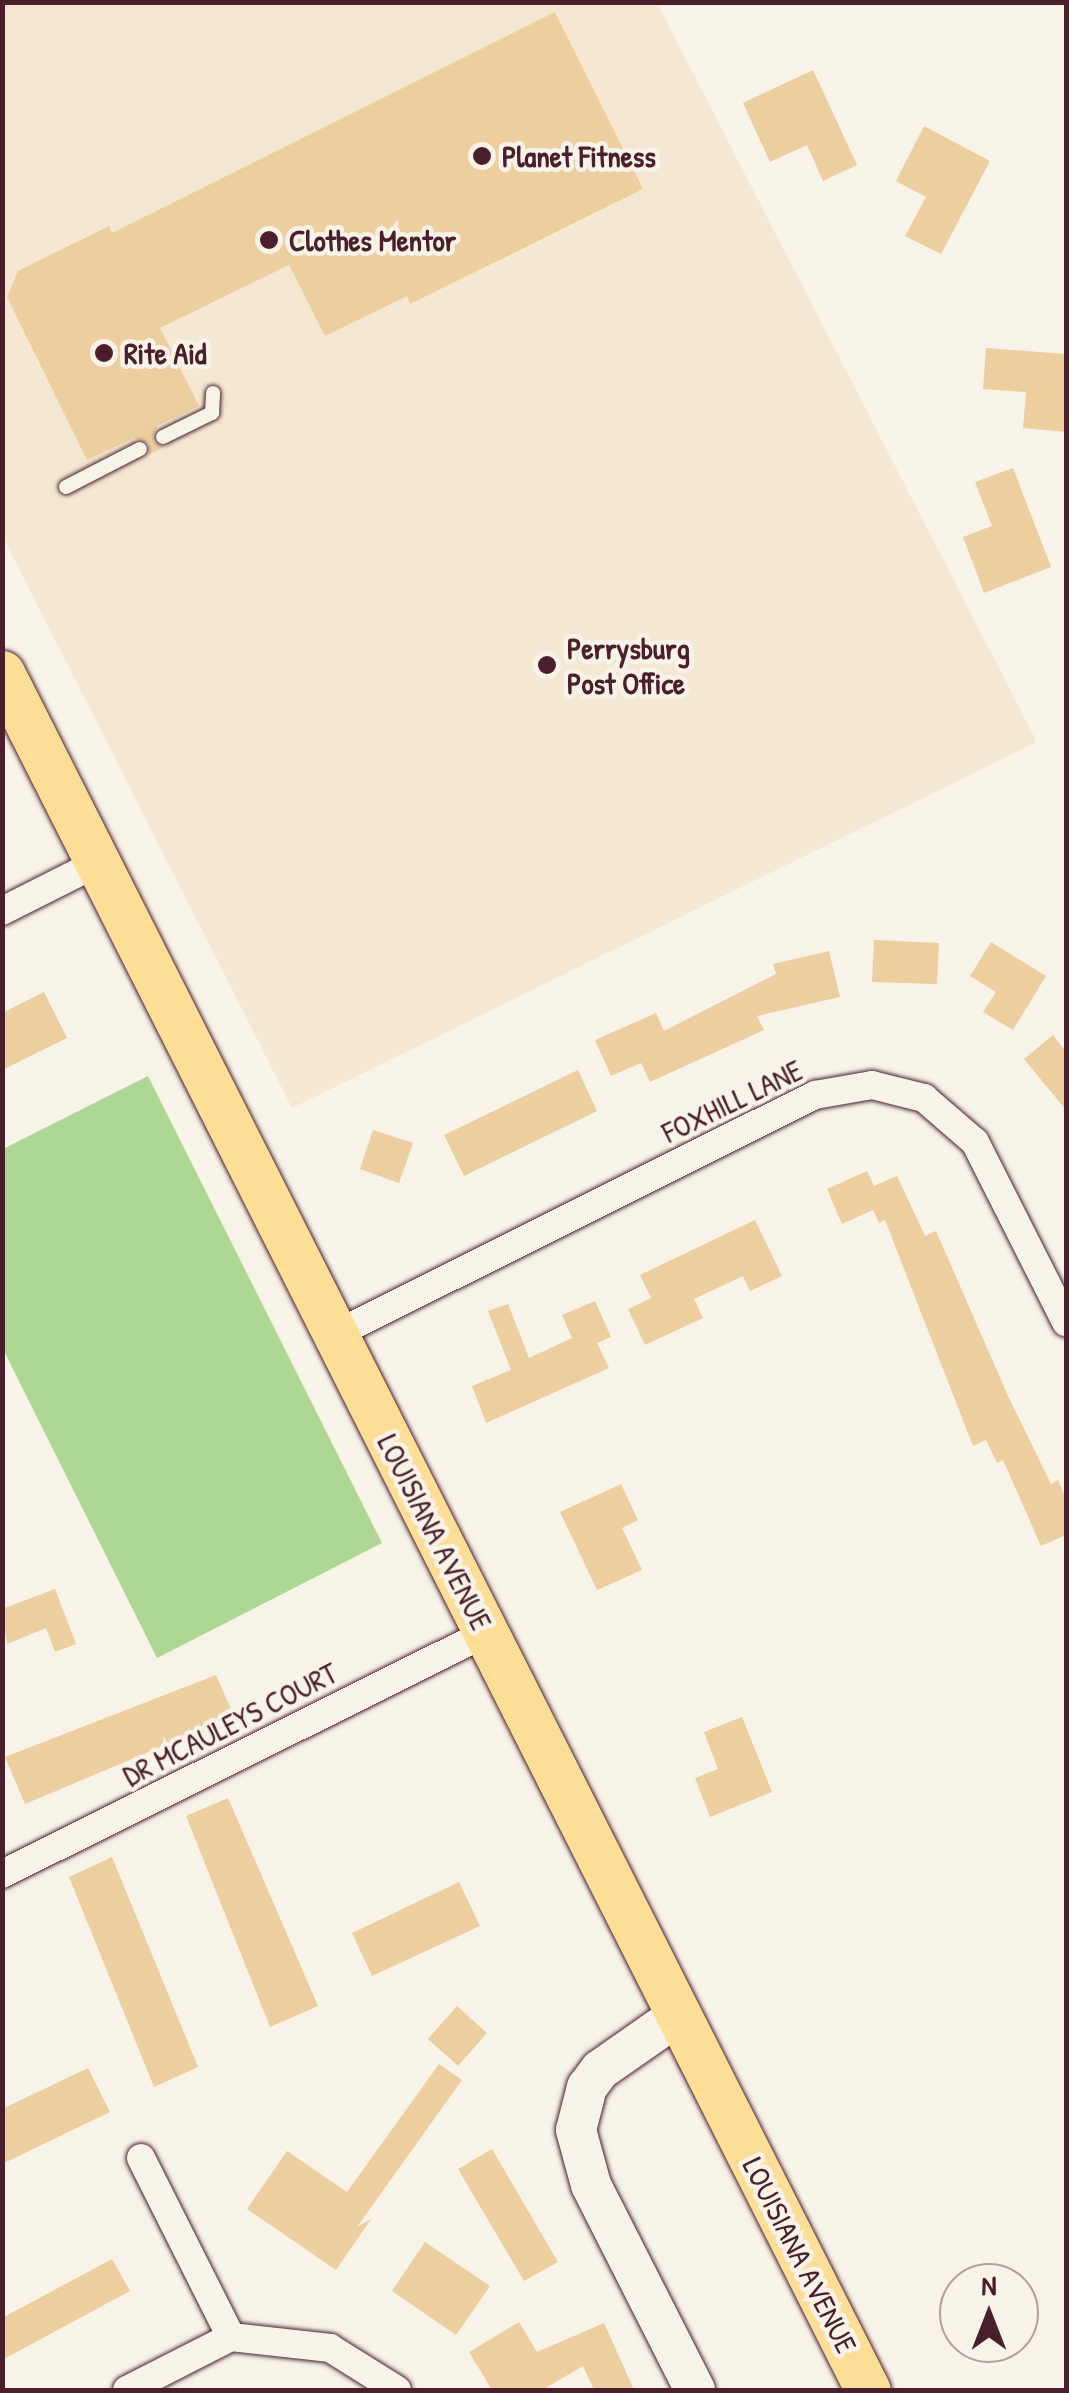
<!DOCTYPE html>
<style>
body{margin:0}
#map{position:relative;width:1069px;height:2393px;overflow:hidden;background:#f7f3e8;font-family:"Patrick Hand",sans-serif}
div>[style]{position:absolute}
.built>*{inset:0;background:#f4e8d2}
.green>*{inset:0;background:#aed793}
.building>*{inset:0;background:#ecce9f}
.roads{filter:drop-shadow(0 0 2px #4a1f2b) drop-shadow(0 0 2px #4a1f2b)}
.lane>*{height:14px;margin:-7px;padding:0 7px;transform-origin:7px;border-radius:7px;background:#f7f3e8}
.street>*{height:28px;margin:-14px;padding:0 14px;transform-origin:14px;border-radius:14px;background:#f7f3e8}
.secondary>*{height:40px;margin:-20px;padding:0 20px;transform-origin:20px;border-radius:20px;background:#f7f3e8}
.primary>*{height:45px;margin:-22.5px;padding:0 22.5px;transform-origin:22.5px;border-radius:22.5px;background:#fcde96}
.dots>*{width:28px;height:28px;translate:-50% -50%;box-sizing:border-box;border:5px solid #f7f3e8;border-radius:50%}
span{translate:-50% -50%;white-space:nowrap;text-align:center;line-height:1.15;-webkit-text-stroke:9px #f7f3e8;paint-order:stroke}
.poi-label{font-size:30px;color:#4a1f2b;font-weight:700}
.left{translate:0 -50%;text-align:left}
.street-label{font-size:30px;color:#4a1f2b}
.frame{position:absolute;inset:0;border:5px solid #4a1f2b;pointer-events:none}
.north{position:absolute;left:939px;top:2263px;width:100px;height:100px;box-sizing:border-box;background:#f7f3e8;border:2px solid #b29e9c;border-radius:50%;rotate:0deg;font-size:28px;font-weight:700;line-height:40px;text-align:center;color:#4a1f2b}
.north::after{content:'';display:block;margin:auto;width:35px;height:45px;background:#4a1f2b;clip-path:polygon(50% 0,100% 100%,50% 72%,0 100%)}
</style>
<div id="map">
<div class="built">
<div style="clip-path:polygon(3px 3px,657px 3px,1037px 742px,292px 1108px,3px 537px)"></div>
</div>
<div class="green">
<div style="clip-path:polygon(148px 1076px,382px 1543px,157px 1658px,2px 1347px,3px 1149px)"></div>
</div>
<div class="building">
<div style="clip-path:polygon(555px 12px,643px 189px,410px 304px,407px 296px,325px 336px,289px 265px,160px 328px,199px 406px,157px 426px,153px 441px,164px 447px,148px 455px,149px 443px,134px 438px,87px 460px,7px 297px,18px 271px,109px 226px,112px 233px)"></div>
<div style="clip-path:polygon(813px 70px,857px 165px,823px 181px,807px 145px,770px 162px,743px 103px)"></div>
<div style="clip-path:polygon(924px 126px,990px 161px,941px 254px,905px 236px,926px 197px,896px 181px)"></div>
<div style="clip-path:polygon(986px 348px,1066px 354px,1066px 432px,1023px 428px,1026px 392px,983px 389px)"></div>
<div style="clip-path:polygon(1013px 468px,1051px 567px,984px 593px,963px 537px,992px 526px,975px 482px)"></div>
<div style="clip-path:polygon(874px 940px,939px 943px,937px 984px,872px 982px)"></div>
<div style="clip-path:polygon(991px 942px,1046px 976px,1013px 1030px,983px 1012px,996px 992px,970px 976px)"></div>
<div style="clip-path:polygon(829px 951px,840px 997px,757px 1016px,764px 1030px,650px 1082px,641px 1063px,611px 1076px,595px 1040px,656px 1013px,664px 1031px,776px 974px,773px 964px)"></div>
<div style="clip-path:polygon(44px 992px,67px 1038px,2px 1070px,2px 1013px)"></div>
<div style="clip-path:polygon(1053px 1035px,1066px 1052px,1066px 1110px,1024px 1059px)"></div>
<div style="clip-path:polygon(578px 1070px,597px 1111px,464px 1176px,444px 1135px)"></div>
<div style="clip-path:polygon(373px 1130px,413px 1143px,399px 1183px,360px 1169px)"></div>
<div style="clip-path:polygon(867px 1171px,874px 1186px,897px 1176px,925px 1236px,936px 1231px,1008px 1396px,1051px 1484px,1058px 1480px,1066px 1499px,1066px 1535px,1041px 1546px,1003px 1460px,997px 1463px,986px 1440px,973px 1446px,885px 1220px,879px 1223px,873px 1210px,842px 1224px,827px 1189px)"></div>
<div style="clip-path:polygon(755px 1220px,782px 1276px,750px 1291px,743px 1276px,694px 1299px,703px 1318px,645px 1345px,628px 1309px,651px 1298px,640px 1275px)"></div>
<div style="clip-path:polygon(595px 1301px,611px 1337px,597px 1343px,609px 1368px,486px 1423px,472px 1386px,511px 1370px,488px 1311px,508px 1304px,529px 1358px,572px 1338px,562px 1315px)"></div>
<div style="clip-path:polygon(621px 1484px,638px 1520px,622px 1528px,642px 1570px,597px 1590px,560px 1512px)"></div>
<div style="clip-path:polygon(55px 1589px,76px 1644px,55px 1652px,46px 1628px,7px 1644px,2px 1609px)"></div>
<div style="clip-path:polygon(216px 1675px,234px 1716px,25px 1804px,5px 1757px)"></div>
<div style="clip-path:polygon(742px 1717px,772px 1792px,710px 1817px,695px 1778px,718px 1769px,704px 1732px)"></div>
<div style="clip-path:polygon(228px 1798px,318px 2006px,270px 2027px,186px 1816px)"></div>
<div style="clip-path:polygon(112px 1857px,198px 2067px,154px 2087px,69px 1877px)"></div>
<div style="clip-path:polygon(459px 1882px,480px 1926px,372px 1976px,352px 1933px)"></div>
<div style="clip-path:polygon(457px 2006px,487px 2033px,458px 2066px,428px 2039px)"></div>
<div style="clip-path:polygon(439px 2064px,462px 2080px,357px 2227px,371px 2219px,336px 2270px,247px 2209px,287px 2151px,347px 2192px)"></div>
<div style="clip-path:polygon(88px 2068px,110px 2112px,2px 2164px,2px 2109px)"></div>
<div style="clip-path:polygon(492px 2149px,558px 2262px,524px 2281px,458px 2169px)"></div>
<div style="clip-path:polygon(425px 2242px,490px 2286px,456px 2335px,392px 2291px)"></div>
<div style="clip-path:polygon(112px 2259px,130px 2291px,2px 2360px,2px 2318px)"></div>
<div style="clip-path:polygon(519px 2322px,537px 2352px,604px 2323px,634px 2390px,594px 2390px,583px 2366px,542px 2390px,492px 2390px,469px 2352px)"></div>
</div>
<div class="roads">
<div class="lane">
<div style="left:163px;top:437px;width:55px;rotate:-26.1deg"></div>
<div style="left:212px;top:413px;width:20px;rotate:-87deg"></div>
<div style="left:66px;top:487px;width:83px;rotate:-27.2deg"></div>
</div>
<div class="street">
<div style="left:2px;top:911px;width:106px;rotate:-26.8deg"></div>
<div style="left:334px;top:1335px;width:538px;rotate:-26.52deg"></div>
<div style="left:815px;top:1095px;width:58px;rotate:-10deg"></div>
<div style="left:872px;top:1085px;width:54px;rotate:14deg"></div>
<div style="left:924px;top:1098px;width:67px;rotate:40.8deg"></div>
<div style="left:975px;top:1142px;width:202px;rotate:63.2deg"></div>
<div style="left:2px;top:1874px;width:541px;rotate:-26.47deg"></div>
<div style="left:141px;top:2158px;width:200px;rotate:63.3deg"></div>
<div style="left:127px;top:2390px;width:117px;rotate:-27deg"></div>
<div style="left:231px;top:2337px;width:100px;rotate:6.3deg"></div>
<div style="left:330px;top:2348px;width:79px;rotate:32.1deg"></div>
</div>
<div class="secondary">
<div style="left:680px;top:2014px;width:98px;rotate:145deg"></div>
<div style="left:600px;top:2070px;width:21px;rotate:127deg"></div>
<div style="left:587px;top:2087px;width:44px;rotate:104.3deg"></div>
<div style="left:576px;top:2130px;width:57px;rotate:74.7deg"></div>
<div style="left:591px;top:2185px;width:230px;rotate:63.1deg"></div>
</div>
<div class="primary">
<div style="left:2px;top:673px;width:1923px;rotate:63.24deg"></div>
</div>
</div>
<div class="dots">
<div style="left:482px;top:156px;background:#4a1f2b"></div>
<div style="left:269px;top:240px;background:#4a1f2b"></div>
<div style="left:104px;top:353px;background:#4a1f2b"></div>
<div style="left:547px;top:665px;background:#4a1f2b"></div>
</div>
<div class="poi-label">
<span class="left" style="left:502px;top:156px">Planet Fitness</span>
<span class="left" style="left:289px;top:240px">Clothes Mentor</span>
<span class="left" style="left:124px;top:353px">Rite Aid</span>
<span class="left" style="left:567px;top:665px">Perrysburg<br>Post Office</span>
</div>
<div class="street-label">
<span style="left:732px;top:1101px;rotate:-26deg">FOXHILL LANE</span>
<span style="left:435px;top:1532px;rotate:63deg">LOUISIANA AVENUE</span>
<span style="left:230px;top:1724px;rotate:-27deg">DR MCAULEYS COURT</span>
<span style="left:800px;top:2255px;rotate:63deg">LOUISIANA AVENUE</span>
</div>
<div class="frame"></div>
<div class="north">N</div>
</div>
